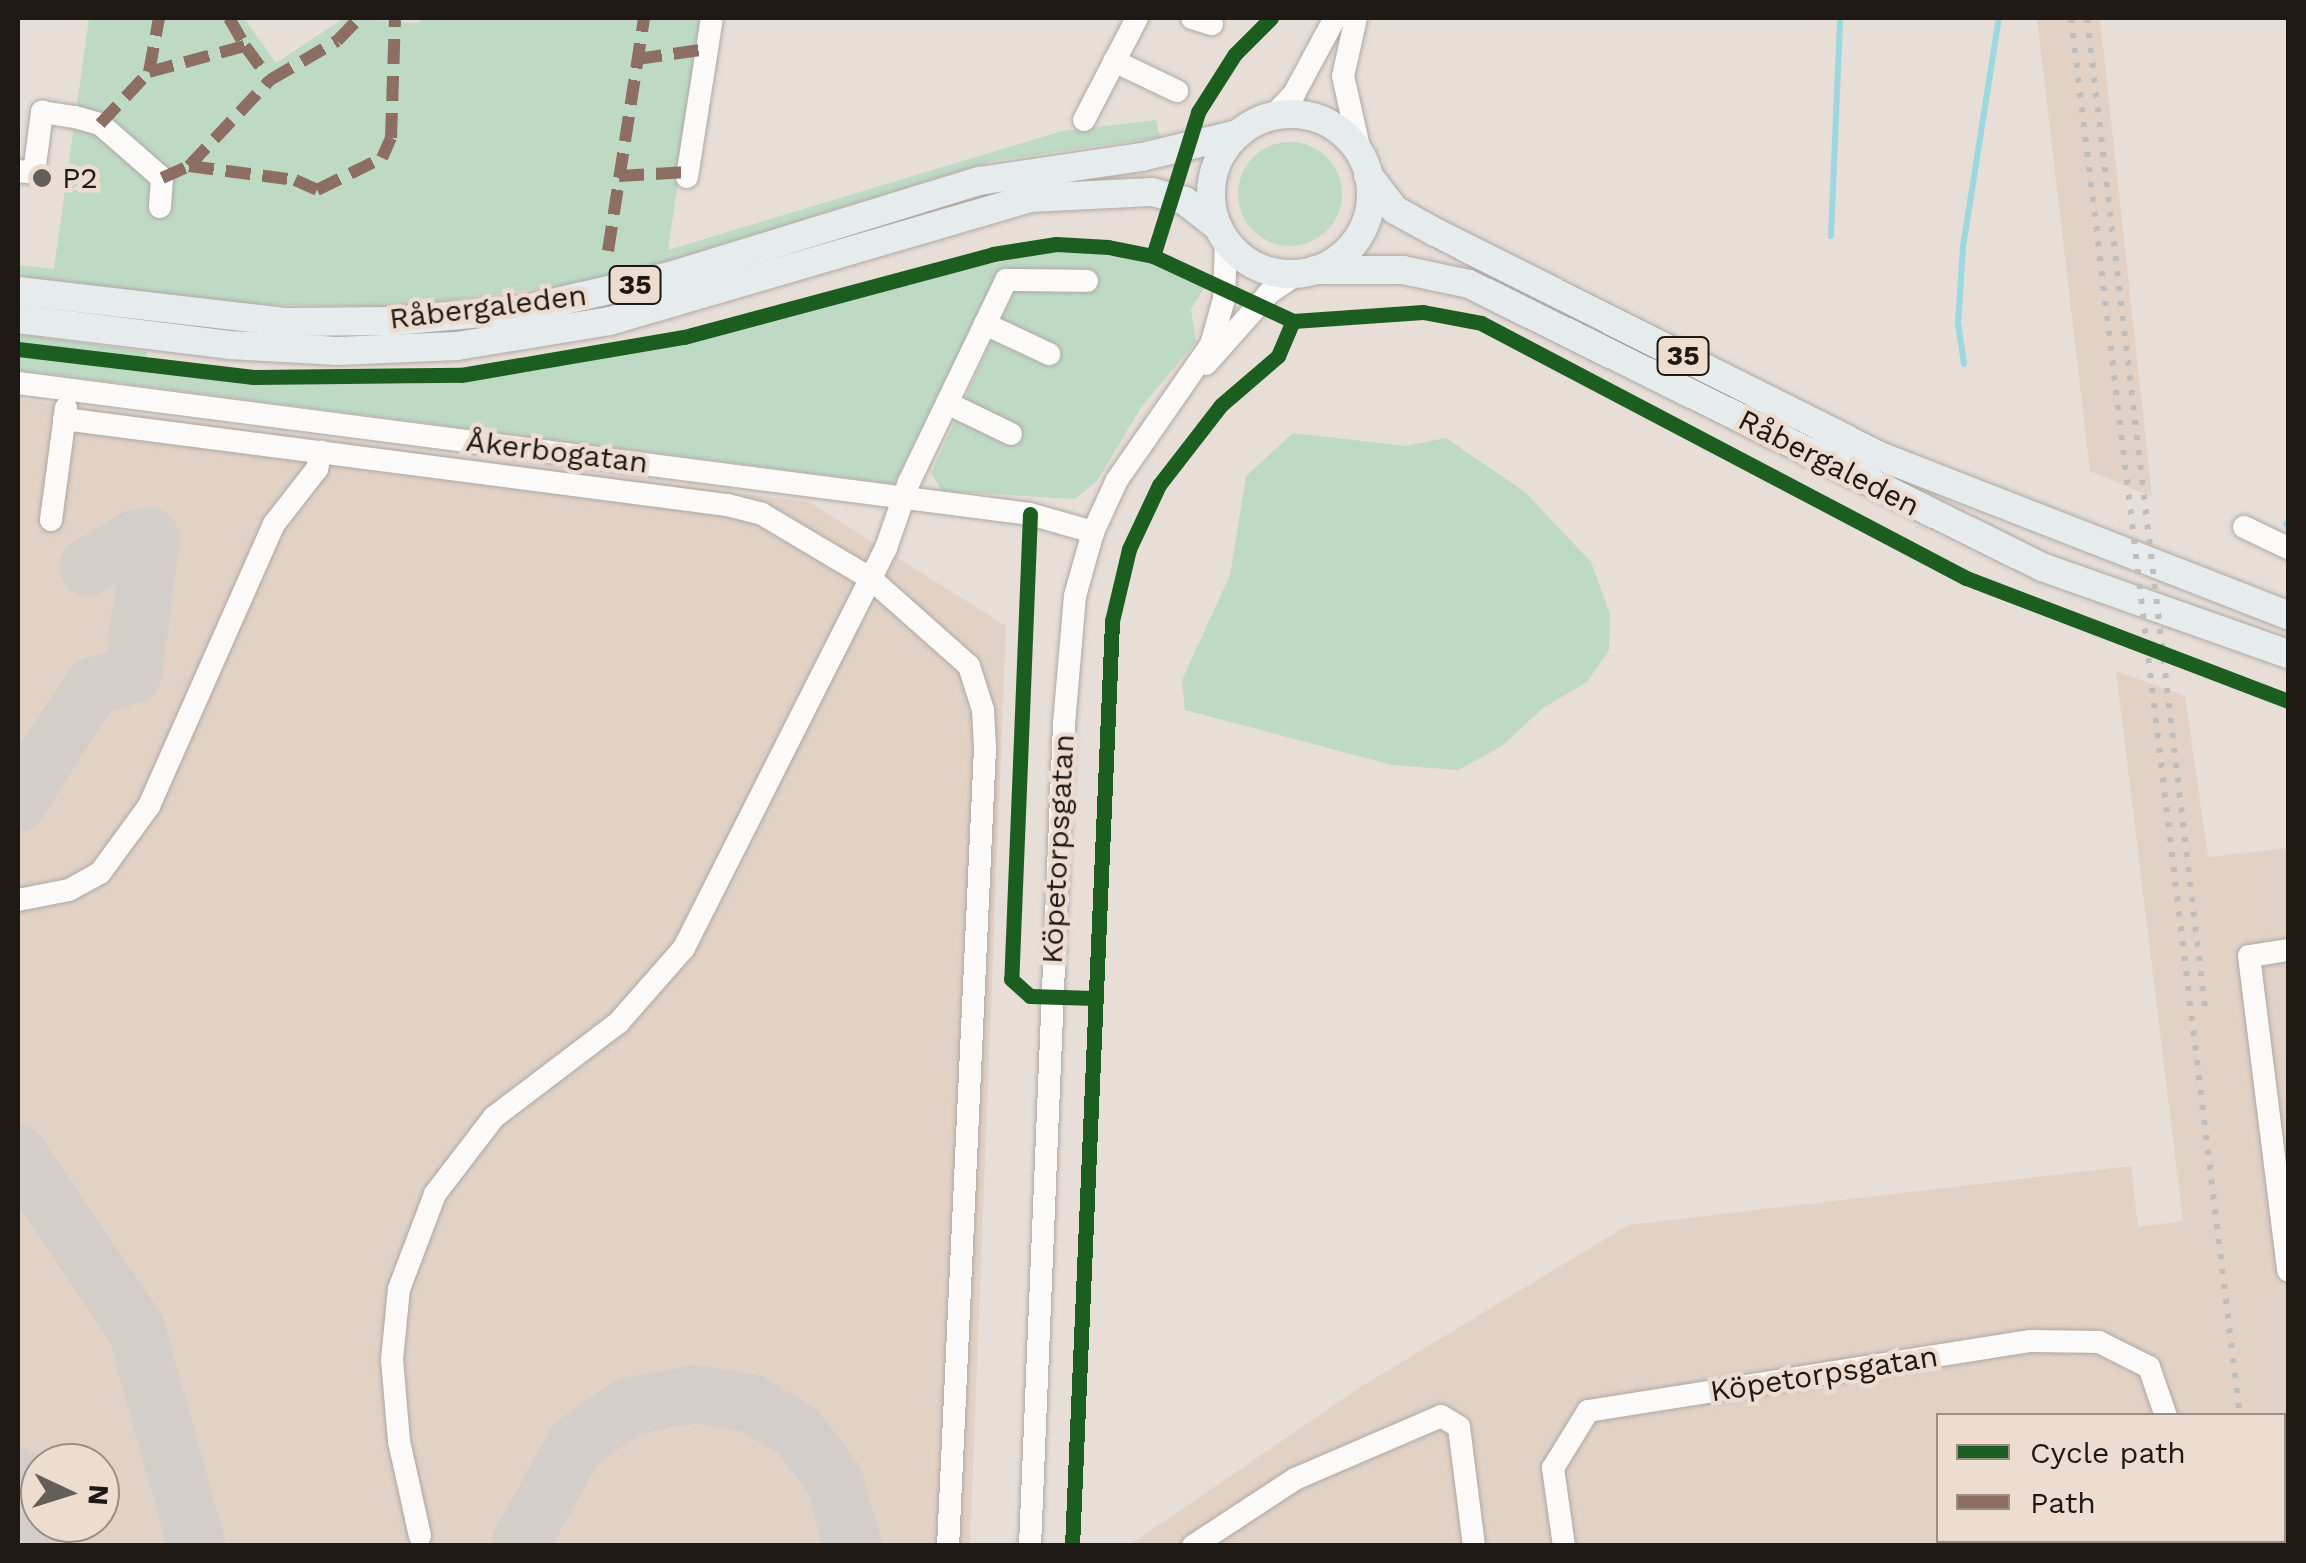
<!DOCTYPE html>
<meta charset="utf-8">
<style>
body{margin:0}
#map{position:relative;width:2306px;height:1563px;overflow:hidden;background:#e7ded7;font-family:"Work Sans",sans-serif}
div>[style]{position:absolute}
.built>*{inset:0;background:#e2d2c6}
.green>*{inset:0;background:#bedac5}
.round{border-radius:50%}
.stream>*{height:6px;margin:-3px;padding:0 3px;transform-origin:3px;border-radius:3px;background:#9bd8df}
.taxiway>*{height:58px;margin:-29px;padding:0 29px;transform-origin:29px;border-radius:29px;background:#d4ceca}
.roads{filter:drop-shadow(0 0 2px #aea8a3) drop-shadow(0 0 2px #aea8a3)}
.minor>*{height:22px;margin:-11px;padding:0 11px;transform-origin:11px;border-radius:11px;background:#fbfaf9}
.major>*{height:28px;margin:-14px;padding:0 14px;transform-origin:14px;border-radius:14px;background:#e6ebed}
.major>.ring{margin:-14px;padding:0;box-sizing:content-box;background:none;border:28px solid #e6ebed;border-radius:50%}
.rail>*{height:6px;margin-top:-3px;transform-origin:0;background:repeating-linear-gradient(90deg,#c0bebd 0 5px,transparent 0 15px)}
.quiet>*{height:12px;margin-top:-6px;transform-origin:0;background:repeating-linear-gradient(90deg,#8d6e63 0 25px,transparent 0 37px)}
.cycleway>*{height:15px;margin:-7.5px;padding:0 7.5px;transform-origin:7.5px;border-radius:7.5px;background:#1b5e20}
.dots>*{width:28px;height:28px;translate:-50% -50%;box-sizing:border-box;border:5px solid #edddd1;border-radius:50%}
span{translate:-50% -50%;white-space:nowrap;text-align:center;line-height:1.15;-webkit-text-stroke:9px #edddd1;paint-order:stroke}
.shield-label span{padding:2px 8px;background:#edddd1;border:2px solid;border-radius:8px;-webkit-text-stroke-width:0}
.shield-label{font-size:28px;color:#1e1915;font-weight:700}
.poi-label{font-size:30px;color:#1e1915}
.left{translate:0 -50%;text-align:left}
.street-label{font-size:30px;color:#1e1915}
.frame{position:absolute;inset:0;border:20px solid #1e1915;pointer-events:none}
.legend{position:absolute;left:1936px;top:1413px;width:350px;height:130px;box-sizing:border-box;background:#edddd1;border:2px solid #9a8f86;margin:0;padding:12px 18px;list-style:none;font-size:30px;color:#1e1915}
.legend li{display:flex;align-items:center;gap:20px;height:50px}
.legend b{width:50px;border:2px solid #9a8f86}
.north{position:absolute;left:20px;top:1443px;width:100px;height:100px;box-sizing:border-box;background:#edddd1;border:2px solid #9a8f86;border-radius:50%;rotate:94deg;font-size:28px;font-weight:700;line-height:40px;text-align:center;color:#1e1915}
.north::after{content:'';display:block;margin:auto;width:35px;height:45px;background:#645e59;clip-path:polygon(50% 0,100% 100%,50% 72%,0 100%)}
</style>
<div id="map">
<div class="built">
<div style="clip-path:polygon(2037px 18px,2100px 18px,2152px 497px,2090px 471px)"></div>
<div style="clip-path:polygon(evenodd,18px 399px,809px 502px,1006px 626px,970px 1545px,18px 1545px,18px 399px,40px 1463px,100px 1463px,100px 1523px,40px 1523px,40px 1463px)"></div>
<div style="clip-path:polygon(evenodd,2116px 671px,2185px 696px,2208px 857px,2288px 848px,2288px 1545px,1128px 1546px,1362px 1386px,1628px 1225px,2131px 1166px,2138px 1227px,2183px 1221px,2116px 671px,1938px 1416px,2284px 1416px,2284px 1540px,1938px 1540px,1938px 1416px)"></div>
</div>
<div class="green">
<div style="clip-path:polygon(89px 18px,244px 18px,276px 63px,344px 18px,419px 23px,421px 18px,702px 18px,668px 250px,1062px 131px,1156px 120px,1160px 137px,993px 161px,668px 261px,567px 285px,391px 307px,242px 304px,18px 276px,18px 265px,54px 269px)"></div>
<div class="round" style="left:1238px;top:142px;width:104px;height:104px"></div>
<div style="clip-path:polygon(1058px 250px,1145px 260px,1205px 287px,1191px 309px,1196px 342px,1142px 406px,1097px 481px,1075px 499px,942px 491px,931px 473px,1016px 287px,998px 274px,894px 484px,18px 370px,18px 354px,282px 384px,410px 384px,508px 374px,667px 346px,940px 274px)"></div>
<div style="clip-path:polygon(18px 334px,147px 352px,146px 360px,18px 343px)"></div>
<div style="clip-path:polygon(1293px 433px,1405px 446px,1446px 438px,1525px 492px,1591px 562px,1610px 614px,1609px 650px,1587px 682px,1543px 708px,1502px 746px,1458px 770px,1392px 765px,1185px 710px,1182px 680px,1230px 575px,1246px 476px)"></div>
</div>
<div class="stream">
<div style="left:1831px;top:236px;width:218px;rotate:-87.6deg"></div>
<div style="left:1964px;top:364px;width:41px;rotate:-98.3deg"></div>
<div style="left:1958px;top:323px;width:76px;rotate:-86.2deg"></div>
<div style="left:1963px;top:247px;width:232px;rotate:-81.1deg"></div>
<div style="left:2286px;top:524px;width:2px;rotate:27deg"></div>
</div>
<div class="taxiway">
<div style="left:88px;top:567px;width:56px;rotate:-31.1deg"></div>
<div style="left:136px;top:538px;width:16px;rotate:18deg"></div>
<div style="left:18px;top:802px;width:138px;rotate:-57.1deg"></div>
<div style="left:93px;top:686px;width:42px;rotate:-16.7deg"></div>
<div style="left:133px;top:674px;width:138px;rotate:-82.5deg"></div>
<div style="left:18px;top:1154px;width:210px;rotate:55.9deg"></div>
<div style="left:136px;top:1328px;width:226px;rotate:74.4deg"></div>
<div style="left:18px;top:1476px;width:47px;rotate:61.8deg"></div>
<div style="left:519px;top:1546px;width:118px;rotate:-61deg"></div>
<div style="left:576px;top:1443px;width:65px;rotate:-34.4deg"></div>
<div style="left:630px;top:1406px;width:65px;rotate:-10.6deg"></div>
<div style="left:694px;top:1394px;width:58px;rotate:9deg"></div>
<div style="left:751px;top:1403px;width:57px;rotate:32deg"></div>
<div style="left:799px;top:1433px;width:58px;rotate:52.7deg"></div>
<div style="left:834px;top:1479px;width:70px;rotate:74.2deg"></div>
</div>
<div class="roads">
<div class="minor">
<div style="left:1192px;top:18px;width:21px;rotate:17deg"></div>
<div style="left:1356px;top:18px;width:59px;rotate:102.6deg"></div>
<div style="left:1343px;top:76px;width:82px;rotate:77.3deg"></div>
<div style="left:1114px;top:61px;width:70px;rotate:25.5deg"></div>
<div style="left:1272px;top:117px;width:32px;rotate:-46deg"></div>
<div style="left:1294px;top:94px;width:86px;rotate:-61.7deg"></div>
<div style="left:1084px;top:120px;width:115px;rotate:-62.5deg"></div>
<div style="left:18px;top:171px;width:16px;rotate:7deg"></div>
<div style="left:34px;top:173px;width:62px;rotate:-82.5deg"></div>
<div style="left:42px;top:112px;width:33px;rotate:9deg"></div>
<div style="left:75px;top:117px;width:26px;rotate:16deg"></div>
<div style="left:100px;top:124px;width:82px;rotate:41.1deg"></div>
<div style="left:162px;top:178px;width:29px;rotate:94deg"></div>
<div style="left:687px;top:177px;width:161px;rotate:-81.1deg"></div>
<div style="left:985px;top:324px;width:71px;rotate:25.1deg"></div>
<div style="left:1206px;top:364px;width:95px;rotate:-48.4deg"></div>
<div style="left:1269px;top:293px;width:34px;rotate:-34deg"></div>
<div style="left:18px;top:383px;width:1020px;rotate:7.38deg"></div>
<div style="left:1030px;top:514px;width:66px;rotate:15.9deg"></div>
<div style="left:947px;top:403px;width:71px;rotate:25.8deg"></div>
<div style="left:64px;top:419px;width:669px;rotate:7.39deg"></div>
<div style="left:727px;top:505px;width:36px;rotate:14deg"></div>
<div style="left:762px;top:514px;width:126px;rotate:30.7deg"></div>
<div style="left:870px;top:578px;width:132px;rotate:41.6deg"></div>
<div style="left:969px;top:666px;width:46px;rotate:72.3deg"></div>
<div style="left:983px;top:710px;width:38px;rotate:87deg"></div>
<div style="left:985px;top:748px;width:799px;rotate:92.65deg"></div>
<div style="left:51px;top:520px;width:113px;rotate:-82.4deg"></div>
<div style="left:2244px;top:527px;width:49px;rotate:25.5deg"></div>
<div style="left:18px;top:900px;width:52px;rotate:-11.1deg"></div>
<div style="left:69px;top:890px;width:35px;rotate:-29deg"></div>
<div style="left:100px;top:873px;width:83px;rotate:-53.8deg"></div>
<div style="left:149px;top:806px;width:308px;rotate:-66.1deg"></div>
<div style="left:274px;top:524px;width:70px;rotate:-52deg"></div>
<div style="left:317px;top:469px;width:18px;rotate:-77deg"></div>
<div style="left:2288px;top:950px;width:39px;rotate:171deg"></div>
<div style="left:2249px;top:956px;width:317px;rotate:82.9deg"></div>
<div style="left:420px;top:1536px;width:97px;rotate:-102.5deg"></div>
<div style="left:399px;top:1441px;width:81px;rotate:-94.9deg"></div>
<div style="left:392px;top:1360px;width:71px;rotate:-84.4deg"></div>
<div style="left:399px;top:1289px;width:102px;rotate:-69.2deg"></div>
<div style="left:435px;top:1194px;width:97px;rotate:-52.5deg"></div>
<div style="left:494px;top:1117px;width:157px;rotate:-37.2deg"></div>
<div style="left:619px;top:1022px;width:98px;rotate:-48.7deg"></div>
<div style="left:684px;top:948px;width:448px;rotate:-63.2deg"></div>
<div style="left:886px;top:548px;width:70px;rotate:-70.8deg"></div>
<div style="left:909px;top:482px;width:224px;rotate:-64.3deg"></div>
<div style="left:1006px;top:280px;width:81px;rotate:0.7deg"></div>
<div style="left:2182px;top:1540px;width:6px;rotate:81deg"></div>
<div style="left:1030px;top:1546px;width:823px;rotate:-87.63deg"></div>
<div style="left:1064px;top:724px;width:128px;rotate:-85.1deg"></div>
<div style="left:1075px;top:596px;width:66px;rotate:-74.3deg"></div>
<div style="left:1093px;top:532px;width:57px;rotate:-65.2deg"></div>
<div style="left:1117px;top:480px;width:165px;rotate:-55.2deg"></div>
<div style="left:1211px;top:345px;width:48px;rotate:-74.2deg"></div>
<div style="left:1224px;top:299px;width:58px;rotate:-88deg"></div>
<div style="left:1193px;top:1546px;width:122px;rotate:-33.3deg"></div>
<div style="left:1295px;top:1479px;width:159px;rotate:-23.3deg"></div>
<div style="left:1441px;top:1416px;width:21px;rotate:31deg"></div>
<div style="left:1459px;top:1427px;width:120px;rotate:82.8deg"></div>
<div style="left:1564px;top:1546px;width:79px;rotate:-98deg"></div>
<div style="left:1553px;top:1468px;width:67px;rotate:-58.4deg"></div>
<div style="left:1588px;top:1411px;width:448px;rotate:-9deg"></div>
<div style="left:2031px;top:1341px;width:68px;rotate:0.8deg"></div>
<div style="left:2099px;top:1342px;width:56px;rotate:26.6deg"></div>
<div style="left:2149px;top:1367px;width:52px;rotate:70.9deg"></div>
</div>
<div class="major">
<div class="ring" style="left:1211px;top:114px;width:132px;height:132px"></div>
<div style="left:1368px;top:175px;width:44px;rotate:52.4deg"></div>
<div style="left:1395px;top:210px;width:46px;rotate:28.8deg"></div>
<div style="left:1435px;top:232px;width:500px;rotate:26.72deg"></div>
<div style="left:1882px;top:457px;width:436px;rotate:21.3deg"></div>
<div style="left:1315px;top:270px;width:88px"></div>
<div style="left:1403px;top:270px;width:67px;rotate:12deg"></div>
<div style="left:1469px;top:284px;width:639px;rotate:26.28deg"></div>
<div style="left:2042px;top:567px;width:261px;rotate:19.5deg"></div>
<div style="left:18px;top:291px;width:270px;rotate:6.6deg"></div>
<div style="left:286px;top:322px;width:108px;rotate:-0.5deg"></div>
<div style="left:394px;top:321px;width:133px;rotate:-5.2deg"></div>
<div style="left:526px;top:309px;width:148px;rotate:-12.9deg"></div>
<div style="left:670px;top:276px;width:323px;rotate:-17.1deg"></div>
<div style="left:979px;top:181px;width:165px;rotate:-8.4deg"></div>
<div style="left:1142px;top:157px;width:99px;rotate:-13.5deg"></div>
<div style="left:18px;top:319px;width:213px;rotate:7deg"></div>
<div style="left:229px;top:345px;width:109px;rotate:3.2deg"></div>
<div style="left:338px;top:351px;width:119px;rotate:-2.4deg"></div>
<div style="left:457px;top:346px;width:155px;rotate:-9.3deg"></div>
<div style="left:610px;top:321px;width:438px;rotate:-16.3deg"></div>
<div style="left:1030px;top:198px;width:122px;rotate:-2.8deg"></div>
<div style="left:1152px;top:192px;width:34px;rotate:15deg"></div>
<div style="left:1185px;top:201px;width:42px;rotate:38.2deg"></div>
</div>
</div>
<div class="rail">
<div style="left:2071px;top:18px;width:1408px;rotate:83.11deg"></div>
<div style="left:2087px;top:18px;width:997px;rotate:83.2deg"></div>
<div style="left:2268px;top:1540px;width:6px;rotate:81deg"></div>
</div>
<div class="quiet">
<div style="left:229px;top:18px;width:32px;rotate:60deg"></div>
<div style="left:637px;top:59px;width:71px;rotate:-8.1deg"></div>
<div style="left:149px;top:72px;width:55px;rotate:-79.5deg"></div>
<div style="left:100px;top:124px;width:71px;rotate:-46.7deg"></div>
<div style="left:149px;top:72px;width:99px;rotate:-15.2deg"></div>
<div style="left:245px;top:46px;width:42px;rotate:53.7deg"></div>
<div style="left:189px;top:166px;width:118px;rotate:-46.7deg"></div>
<div style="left:270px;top:80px;width:78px;rotate:-30.2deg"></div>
<div style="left:337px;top:41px;width:32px;rotate:-46deg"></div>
<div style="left:619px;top:176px;width:69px;rotate:-3.3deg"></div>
<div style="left:162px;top:178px;width:30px;rotate:-24deg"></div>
<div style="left:189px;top:166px;width:107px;rotate:7.5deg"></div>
<div style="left:295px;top:180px;width:24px;rotate:24deg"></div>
<div style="left:317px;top:190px;width:72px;rotate:-26.2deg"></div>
<div style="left:382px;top:158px;width:22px;rotate:-66deg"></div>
<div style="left:391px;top:138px;width:120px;rotate:-88.1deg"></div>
<div style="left:608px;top:251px;width:236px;rotate:-81.2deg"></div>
</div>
<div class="cycleway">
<div style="left:1153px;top:256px;width:151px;rotate:-72.6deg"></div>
<div style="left:1198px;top:112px;width:69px;rotate:-57.5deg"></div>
<div style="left:1235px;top:54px;width:51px;rotate:-45deg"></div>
<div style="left:18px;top:349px;width:237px;rotate:6.8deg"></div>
<div style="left:253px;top:377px;width:208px;rotate:-0.6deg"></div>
<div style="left:461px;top:375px;width:226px;rotate:-9.7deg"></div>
<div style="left:684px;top:337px;width:320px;rotate:-15deg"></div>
<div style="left:993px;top:254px;width:64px;rotate:-9deg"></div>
<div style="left:1056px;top:244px;width:52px;rotate:3.3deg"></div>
<div style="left:1108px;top:247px;width:46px;rotate:11.3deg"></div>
<div style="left:1153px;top:256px;width:154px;rotate:24.9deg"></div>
<div style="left:1293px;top:321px;width:130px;rotate:-4deg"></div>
<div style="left:1423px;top:312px;width:59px;rotate:10.7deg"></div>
<div style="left:1481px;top:323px;width:548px;rotate:27.73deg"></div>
<div style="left:1966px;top:578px;width:345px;rotate:20.9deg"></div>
<div style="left:1030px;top:514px;width:465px;rotate:92.3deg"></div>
<div style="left:1011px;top:979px;width:25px;rotate:42deg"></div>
<div style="left:1030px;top:996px;width:64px;rotate:1.8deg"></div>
<div style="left:1072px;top:1546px;width:926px;rotate:-87.52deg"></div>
<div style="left:1112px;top:621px;width:74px;rotate:-76.7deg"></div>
<div style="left:1129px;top:549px;width:71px;rotate:-64.9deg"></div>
<div style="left:1159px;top:485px;width:101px;rotate:-52.2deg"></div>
<div style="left:1221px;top:405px;width:75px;rotate:-40.7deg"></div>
<div style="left:1278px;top:356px;width:38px;rotate:-67deg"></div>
</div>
<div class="dots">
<div style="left:42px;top:178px;background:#645e59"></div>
</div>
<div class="shield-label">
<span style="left:635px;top:285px">35</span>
<span style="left:1683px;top:356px">35</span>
</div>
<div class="poi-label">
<span class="left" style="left:62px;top:178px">P2</span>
</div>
<div class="street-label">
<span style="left:488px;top:307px;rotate:-7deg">Råbergaleden</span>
<span style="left:557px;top:452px;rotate:7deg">Åkerbogatan</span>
<span style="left:1829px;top:463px;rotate:27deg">Råbergaleden</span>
<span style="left:1058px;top:849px;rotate:-87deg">Köpetorpsgatan</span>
<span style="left:1824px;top:1374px;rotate:-9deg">Köpetorpsgatan</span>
</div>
<div class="frame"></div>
<ul class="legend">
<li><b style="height:12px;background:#1b5e20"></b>Cycle path</li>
<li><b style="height:12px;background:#8d6e63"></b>Path</li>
</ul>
<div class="north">N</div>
</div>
